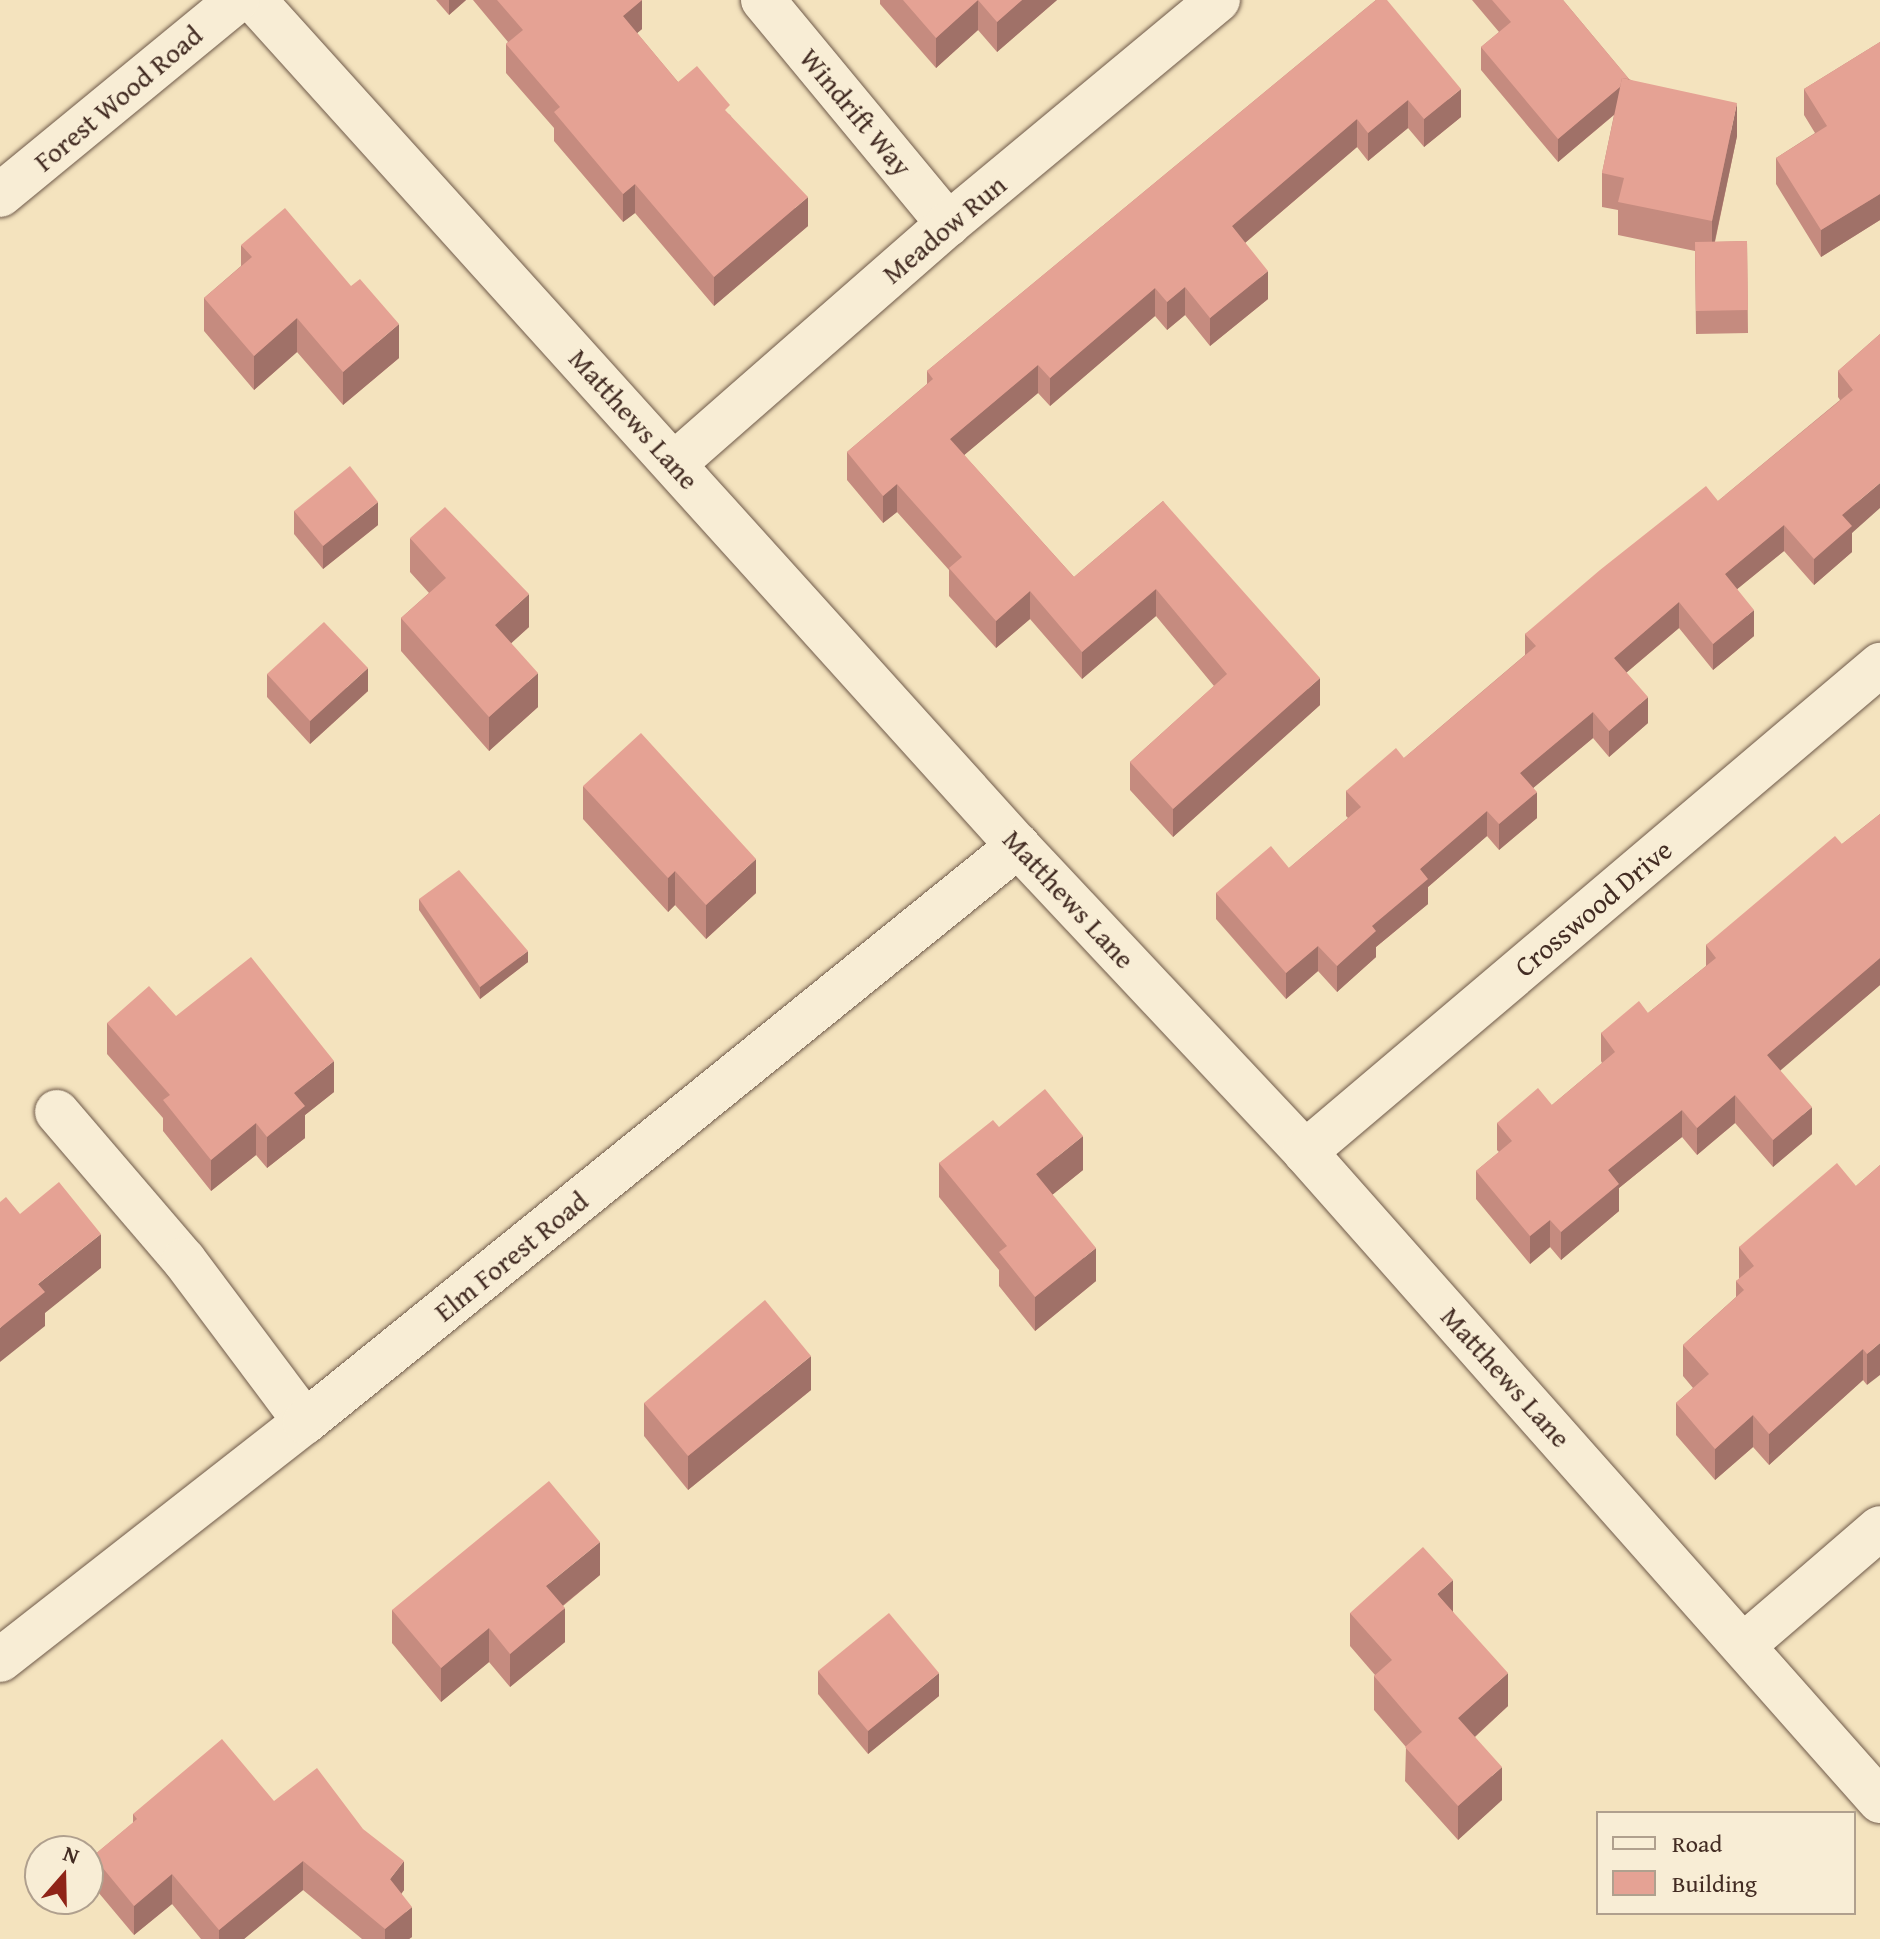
<!DOCTYPE html>
<style>
body{margin:0}
#map{position:relative;width:1880px;height:1939px;overflow:hidden;background:#f4e3be;font-family:"Gentium Book Plus",serif}
div>[style]{position:absolute}
.roads{filter:drop-shadow(0 0 2px #6f5a4a) drop-shadow(0 0 2px #6f5a4a)}
.minor>*{height:44px;margin:-22px;padding:0 22px;transform-origin:22px;border-radius:22px;background:#f8edd5}
.wall>*{inset:0;background:#c58b7f}
.shaded-wall>*{inset:0;background:#a07168}
.building>*{inset:0;background:#e5a294}
span{translate:-50% -50%;white-space:nowrap;text-align:center;line-height:1.15;-webkit-text-stroke:6px #f8edd5;paint-order:stroke}
.street-label{font-size:28px;color:#432c23}
.legend{position:absolute;left:1596px;top:1811px;width:260px;height:104px;box-sizing:border-box;background:#f8edd5;border:2px solid #b0a08e;margin:0;padding:10px 14px;list-style:none;font-size:24px;color:#432c23}
.legend li{display:flex;align-items:center;gap:16px;height:40px}
.legend b{width:40px;border:2px solid #b0a08e}
.north{position:absolute;left:24px;top:1835px;width:80px;height:80px;box-sizing:border-box;background:#f8edd5;border:2px solid #b0a08e;border-radius:50%;rotate:20deg;font-size:22px;font-weight:700;line-height:32px;text-align:center;color:#432c23}
.north::after{content:'';display:block;margin:auto;width:28px;height:36px;background:#8f2418;clip-path:polygon(50% 0,100% 100%,50% 72%,0 100%)}
</style>
<div id="map">
<div class="roads">
<div class="minor">
<div style="left:254px;top:0;width:1140px;rotate:47.92deg"></div>
<div style="left:1018px;top:846px;width:420px;rotate:46.8deg"></div>
<div style="left:1305px;top:1152px;width:867px;rotate:48.46deg"></div>
<div style="left:763px;top:0;width:291px;rotate:50.4deg"></div>
<div style="left:0;top:195px;width:307px;rotate:-39.4deg"></div>
<div style="left:675px;top:463px;width:363px;rotate:-41.2deg"></div>
<div style="left:948px;top:224px;width:351px;rotate:-39.7deg"></div>
<div style="left:57px;top:1112px;width:195px;rotate:49.4deg"></div>
<div style="left:184px;top:1260px;width:202px;rotate:53.2deg"></div>
<div style="left:1305px;top:1152px;width:754px;rotate:-40.26deg"></div>
<div style="left:1744px;top:1645px;width:179px;rotate:-40.7deg"></div>
<div style="left:0;top:1660px;width:387px;rotate:-38deg"></div>
<div style="left:305px;top:1422px;width:917px;rotate:-38.93deg"></div>
</div>
</div>
<div class="wall">
<div style="clip-path:polygon(436px 0,466px 0,449px 15px)"></div>
<div style="clip-path:polygon(473px 0,642px 0,642px 29px,637px 33px,678px 82px,730px 115px,808px 226px,714px 306px,635px 213px,623px 222px,554px 141px,554px 128px,506px 73px,506px 44px,508px 42px)"></div>
<div style="clip-path:polygon(880px 0,1057px 0,997px 52px,978px 30px,936px 68px,880px 4px)"></div>
<div style="clip-path:polygon(1376px 0,1461px 117px,1424px 147px,1408px 128px,1368px 161px,1357px 147px,1245px 243px,1268px 299px,1210px 346px,1185px 315px,1167px 330px,1155px 316px,1050px 406px,1038px 393px,964px 455px,1074px 577px,1163px 501px,1320px 705px,1173px 837px,1130px 790px,1130px 762px,1214px 686px,1156px 616px,1082px 679px,1030px 619px,996px 648px,949px 596px,949px 570px,897px 512px,883px 523px,847px 480px,847px 452px,927px 384px,927px 371px)"></div>
<div style="clip-path:polygon(1472px 0,1563px 0,1629px 79px,1737px 136px,1715px 242px,1747px 241px,1748px 333px,1696px 334px,1695px 251px,1618px 235px,1618px 210px,1602px 207px,1602px 173px,1614px 115px,1558px 162px,1481px 70px,1481px 47px,1499px 32px)"></div>
<div style="clip-path:polygon(1880px 42px,1880px 220px,1821px 257px,1776px 184px,1776px 158px,1815px 133px,1804px 115px,1804px 89px)"></div>
<div style="clip-path:polygon(241px 245px,399px 358px,343px 405px,297px 352px,254px 390px,204px 331px,204px 298px,241px 266px)"></div>
<div style="clip-path:polygon(1880px 334px,1852px 533px,1852px 552px,1814px 585px,1784px 551px,1737px 589px,1754px 636px,1713px 670px,1679px 628px,1626px 673px,1648px 723px,1609px 757px,1593px 738px,1533px 788px,1537px 818px,1499px 850px,1487px 836px,1428px 887px,1428px 904px,1376px 947px,1376px 957px,1337px 992px,1318px 971px,1286px 999px,1216px 919px,1216px 893px,1289px 868px,1348px 818px,1346px 816px,1346px 791px,1404px 758px,1525px 655px,1525px 634px,1718px 501px,1840px 400px,1838px 397px,1838px 371px)"></div>
<div style="clip-path:polygon(294px 511px,378px 525px,323px 569px,294px 534px)"></div>
<div style="clip-path:polygon(410px 538px,529px 627px,511px 643px,538px 707px,489px 751px,401px 651px,401px 618px,429px 593px,410px 572px)"></div>
<div style="clip-path:polygon(267px 674px,368px 691px,310px 744px,267px 697px)"></div>
<div style="clip-path:polygon(583px 786px,756px 893px,706px 939px,675px 905px,668px 912px,583px 819px)"></div>
<div style="clip-path:polygon(1880px 814px,1880px 985px,1780px 1070px,1812px 1134px,1773px 1167px,1735px 1123px,1697px 1155px,1682px 1137px,1619px 1188px,1619px 1211px,1561px 1260px,1550px 1247px,1530px 1264px,1476px 1199px,1476px 1171px,1499px 1152px,1497px 1150px,1497px 1123px,1552px 1105px,1602px 1063px,1601px 1061px,1601px 1033px,1648px 1013px,1706px 966px,1706px 945px,1842px 844px)"></div>
<div style="clip-path:polygon(419px 899px,528px 962px,480px 999px,419px 910px)"></div>
<div style="clip-path:polygon(176px 1016px,334px 1092px,305px 1115px,305px 1138px,267px 1168px,256px 1155px,211px 1191px,163px 1131px,163px 1118px,107px 1054px,107px 1023px)"></div>
<div style="clip-path:polygon(999px 1127px,1083px 1170px,1052px 1195px,1096px 1281px,1035px 1331px,999px 1286px,999px 1270px,939px 1197px,939px 1163px)"></div>
<div style="clip-path:polygon(1880px 1165px,1867px 1385px,1863px 1380px,1769px 1465px,1753px 1447px,1715px 1480px,1676px 1435px,1676px 1403px,1693px 1388px,1683px 1376px,1683px 1345px,1736px 1297px,1736px 1281px,1739px 1279px,1739px 1247px,1856px 1186px)"></div>
<div style="clip-path:polygon(811px 1390px,688px 1490px,644px 1436px,644px 1403px)"></div>
<div style="clip-path:polygon(600px 1575px,563px 1606px,565px 1642px,510px 1687px,489px 1662px,441px 1702px,392px 1643px,392px 1610px)"></div>
<div style="clip-path:polygon(1453px 1612px,1508px 1706px,1475px 1737px,1502px 1800px,1458px 1840px,1405px 1781px,1406px 1747px,1374px 1710px,1374px 1676px,1375px 1675px,1350px 1646px,1350px 1613px)"></div>
<div style="clip-path:polygon(818px 1671px,939px 1696px,868px 1754px,818px 1694px)"></div>
<div style="clip-path:polygon(274px 1801px,404px 1890px,401px 1894px,412px 1937px,409px 1939px,362px 1939px,303px 1890px,244px 1939px,201px 1939px,172px 1904px,134px 1935px,93px 1886px,93px 1856px,133px 1823px,133px 1814px)"></div>
</div>
<div class="shaded-wall">
<div style="clip-path:polygon(449px 0,466px 0,449px 15px)"></div>
<div style="clip-path:polygon(642px 0,642px 29px,623px 45px,623px 16px)"></div>
<div style="clip-path:polygon(978px 0,978px 30px,936px 68px,936px 38px)"></div>
<div style="clip-path:polygon(1022px 0,1057px 0,997px 52px,997px 22px)"></div>
<div style="clip-path:polygon(1629px 79px,1629px 102px,1558px 162px,1558px 139px)"></div>
<div style="clip-path:polygon(1461px 89px,1461px 117px,1424px 147px,1424px 119px)"></div>
<div style="clip-path:polygon(1408px 100px,1408px 128px,1368px 161px,1368px 133px)"></div>
<div style="clip-path:polygon(1737px 103px,1737px 136px,1712px 254px,1712px 221px)"></div>
<div style="clip-path:polygon(1357px 119px,1357px 147px,1232px 254px,1232px 226px)"></div>
<div style="clip-path:polygon(635px 184px,635px 213px,623px 222px,623px 194px)"></div>
<div style="clip-path:polygon(1880px 194px,1880px 220px,1821px 257px,1821px 230px)"></div>
<div style="clip-path:polygon(808px 197px,808px 226px,714px 306px,714px 277px)"></div>
<div style="clip-path:polygon(1268px 271px,1268px 299px,1210px 346px,1210px 318px)"></div>
<div style="clip-path:polygon(1185px 287px,1185px 315px,1167px 330px,1167px 302px)"></div>
<div style="clip-path:polygon(1155px 288px,1155px 316px,1050px 406px,1050px 378px)"></div>
<div style="clip-path:polygon(297px 318px,297px 352px,254px 390px,254px 356px)"></div>
<div style="clip-path:polygon(399px 324px,399px 358px,343px 405px,343px 372px)"></div>
<div style="clip-path:polygon(1038px 365px,1038px 393px,950px 467px,950px 439px)"></div>
<div style="clip-path:polygon(1880px 483px,1880px 508px,1852px 533px,1852px 552px,1814px 585px,1814px 559px,1842px 515px)"></div>
<div style="clip-path:polygon(897px 484px,897px 512px,883px 523px,883px 496px)"></div>
<div style="clip-path:polygon(378px 502px,378px 525px,323px 569px,323px 546px)"></div>
<div style="clip-path:polygon(1784px 525px,1784px 551px,1725px 599px,1725px 574px)"></div>
<div style="clip-path:polygon(1156px 589px,1156px 616px,1082px 679px,1082px 652px)"></div>
<div style="clip-path:polygon(1030px 591px,1030px 619px,996px 648px,996px 621px)"></div>
<div style="clip-path:polygon(529px 594px,529px 627px,495px 658px,495px 625px)"></div>
<div style="clip-path:polygon(1679px 602px,1679px 628px,1614px 683px,1614px 658px)"></div>
<div style="clip-path:polygon(1754px 610px,1754px 636px,1713px 670px,1713px 644px)"></div>
<div style="clip-path:polygon(368px 668px,368px 691px,310px 744px,310px 721px)"></div>
<div style="clip-path:polygon(538px 673px,538px 707px,489px 751px,489px 717px)"></div>
<div style="clip-path:polygon(1320px 678px,1320px 705px,1173px 837px,1173px 809px)"></div>
<div style="clip-path:polygon(1648px 697px,1648px 723px,1609px 757px,1609px 731px)"></div>
<div style="clip-path:polygon(1593px 712px,1593px 738px,1520px 799px,1520px 773px)"></div>
<div style="clip-path:polygon(1537px 792px,1537px 818px,1499px 850px,1499px 824px)"></div>
<div style="clip-path:polygon(1487px 811px,1487px 836px,1428px 887px,1428px 904px,1376px 947px,1376px 957px,1337px 992px,1337px 966px,1420px 869px)"></div>
<div style="clip-path:polygon(756px 859px,756px 893px,706px 939px,706px 905px)"></div>
<div style="clip-path:polygon(675px 871px,675px 905px,668px 912px,668px 878px)"></div>
<div style="clip-path:polygon(1318px 946px,1318px 971px,1286px 999px,1286px 973px)"></div>
<div style="clip-path:polygon(528px 951px,528px 962px,480px 999px,480px 987px)"></div>
<div style="clip-path:polygon(1880px 958px,1880px 985px,1767px 1082px,1767px 1055px)"></div>
<div style="clip-path:polygon(334px 1061px,334px 1092px,305px 1115px,305px 1138px,267px 1168px,267px 1137px,294px 1093px)"></div>
<div style="clip-path:polygon(1735px 1095px,1735px 1123px,1697px 1155px,1697px 1128px)"></div>
<div style="clip-path:polygon(1812px 1107px,1812px 1134px,1773px 1167px,1773px 1140px)"></div>
<div style="clip-path:polygon(1682px 1110px,1682px 1137px,1619px 1188px,1619px 1211px,1561px 1260px,1561px 1232px,1608px 1170px)"></div>
<div style="clip-path:polygon(256px 1123px,256px 1155px,211px 1191px,211px 1160px)"></div>
<div style="clip-path:polygon(1083px 1136px,1083px 1170px,1036px 1208px,1036px 1174px)"></div>
<div style="clip-path:polygon(1550px 1220px,1550px 1247px,1530px 1264px,1530px 1236px)"></div>
<div style="clip-path:polygon(101px 1234px,101px 1268px,45px 1313px,45px 1326px,0 1362px,0 1328px,38px 1284px)"></div>
<div style="clip-path:polygon(1096px 1248px,1096px 1281px,1035px 1331px,1035px 1297px)"></div>
<div style="clip-path:polygon(1880px 1343px,1880px 1375px,1867px 1385px,1867px 1354px)"></div>
<div style="clip-path:polygon(1863px 1349px,1863px 1380px,1769px 1465px,1769px 1434px)"></div>
<div style="clip-path:polygon(811px 1356px,811px 1390px,688px 1490px,688px 1456px)"></div>
<div style="clip-path:polygon(1753px 1415px,1753px 1447px,1715px 1480px,1715px 1449px)"></div>
<div style="clip-path:polygon(600px 1542px,600px 1575px,546px 1619px,546px 1586px)"></div>
<div style="clip-path:polygon(1453px 1580px,1453px 1614px,1437px 1594px)"></div>
<div style="clip-path:polygon(565px 1608px,565px 1642px,510px 1687px,510px 1654px)"></div>
<div style="clip-path:polygon(489px 1628px,489px 1662px,441px 1702px,441px 1668px)"></div>
<div style="clip-path:polygon(939px 1673px,939px 1696px,868px 1754px,868px 1731px)"></div>
<div style="clip-path:polygon(1508px 1673px,1508px 1706px,1458px 1752px,1458px 1718px)"></div>
<div style="clip-path:polygon(1502px 1767px,1502px 1800px,1458px 1840px,1458px 1806px)"></div>
<div style="clip-path:polygon(303px 1861px,303px 1890px,244px 1939px,219px 1939px,219px 1930px)"></div>
<div style="clip-path:polygon(404px 1861px,404px 1890px,390px 1909px,390px 1879px)"></div>
<div style="clip-path:polygon(172px 1874px,172px 1904px,134px 1935px,134px 1906px)"></div>
<div style="clip-path:polygon(412px 1907px,412px 1937px,409px 1939px,385px 1939px,385px 1929px)"></div>
</div>
<div class="building">
<div style="clip-path:polygon(497px 0,642px 0,623px 16px,678px 82px,697px 66px,730px 105px,725px 110px,808px 197px,714px 277px,635px 184px,623px 194px,554px 112px,560px 107px,506px 44px,523px 30px)"></div>
<div style="clip-path:polygon(903px 0,1022px 0,997px 22px,978px 0,936px 38px)"></div>
<div style="clip-path:polygon(1376px 0,1387px 0,1461px 89px,1424px 119px,1408px 100px,1368px 133px,1357px 119px,1232px 226px,1268px 271px,1210px 318px,1185px 287px,1167px 302px,1155px 288px,1050px 378px,1038px 365px,950px 439px,1074px 577px,1163px 501px,1320px 678px,1173px 809px,1130px 762px,1227px 674px,1156px 589px,1082px 652px,1030px 591px,996px 621px,949px 568px,962px 557px,897px 484px,883px 496px,847px 452px,933px 379px,927px 371px)"></div>
<div style="clip-path:polygon(1492px 0,1563px 0,1629px 79px,1622px 78px,1620px 87px,1558px 139px,1481px 47px,1511px 22px)"></div>
<div style="clip-path:polygon(1880px 42px,1880px 194px,1821px 230px,1776px 158px,1827px 126px,1804px 89px)"></div>
<div style="clip-path:polygon(1622px 78px,1737px 103px,1712px 221px,1618px 202px,1624px 178px,1602px 173px)"></div>
<div style="clip-path:polygon(285px 208px,351px 286px,360px 279px,399px 324px,343px 372px,297px 318px,254px 356px,204px 298px,252px 257px,241px 245px)"></div>
<div style="clip-path:polygon(1747px 241px,1748px 310px,1696px 311px,1695px 242px)"></div>
<div style="clip-path:polygon(1880px 334px,1880px 483px,1842px 515px,1852px 526px,1814px 559px,1784px 525px,1725px 574px,1754px 610px,1713px 644px,1679px 602px,1614px 658px,1648px 697px,1609px 731px,1593px 712px,1520px 773px,1537px 792px,1499px 824px,1487px 811px,1420px 869px,1428px 879px,1372px 926px,1376px 931px,1337px 966px,1318px 946px,1286px 973px,1216px 893px,1271px 846px,1289px 868px,1361px 807px,1346px 791px,1396px 748px,1404px 758px,1536px 646px,1525px 634px,1600px 570px,1706px 486px,1718px 501px,1853px 390px,1838px 371px)"></div>
<div style="clip-path:polygon(350px 466px,378px 502px,323px 546px,294px 511px)"></div>
<div style="clip-path:polygon(445px 507px,529px 594px,495px 625px,538px 673px,489px 717px,401px 618px,446px 578px,410px 538px)"></div>
<div style="clip-path:polygon(324px 622px,368px 668px,310px 721px,267px 674px)"></div>
<div style="clip-path:polygon(641px 733px,756px 859px,706px 905px,675px 871px,668px 878px,583px 786px)"></div>
<div style="clip-path:polygon(1880px 814px,1880px 958px,1767px 1055px,1812px 1107px,1773px 1140px,1735px 1095px,1697px 1128px,1682px 1110px,1608px 1170px,1619px 1184px,1561px 1232px,1550px 1220px,1530px 1236px,1476px 1171px,1512px 1141px,1497px 1123px,1538px 1088px,1552px 1105px,1615px 1052px,1601px 1033px,1639px 1001px,1648px 1013px,1716px 958px,1706px 945px,1835px 836px,1842px 844px)"></div>
<div style="clip-path:polygon(459px 870px,528px 951px,480px 987px,419px 899px)"></div>
<div style="clip-path:polygon(251px 957px,334px 1061px,294px 1093px,305px 1106px,267px 1137px,256px 1123px,211px 1160px,163px 1100px,170px 1095px,107px 1023px,149px 986px,176px 1016px)"></div>
<div style="clip-path:polygon(1045px 1089px,1083px 1136px,1036px 1174px,1096px 1248px,1035px 1297px,999px 1252px,1007px 1246px,939px 1163px,993px 1120px,999px 1127px)"></div>
<div style="clip-path:polygon(1837px 1163px,1856px 1186px,1880px 1165px,1880px 1343px,1867px 1354px,1863px 1349px,1769px 1434px,1753px 1415px,1715px 1449px,1676px 1403px,1709px 1374px,1683px 1345px,1744px 1290px,1736px 1281px,1754px 1266px,1739px 1247px)"></div>
<div style="clip-path:polygon(59px 1182px,101px 1234px,38px 1284px,45px 1292px,0 1328px,0 1202px,6px 1197px,20px 1214px)"></div>
<div style="clip-path:polygon(765px 1300px,811px 1356px,688px 1456px,644px 1403px)"></div>
<div style="clip-path:polygon(549px 1481px,600px 1542px,546px 1586px,565px 1608px,510px 1654px,489px 1628px,441px 1668px,392px 1610px)"></div>
<div style="clip-path:polygon(1423px 1547px,1453px 1580px,1437px 1594px,1508px 1673px,1458px 1718px,1502px 1767px,1458px 1806px,1405px 1747px,1422px 1732px,1374px 1676px,1392px 1660px,1350px 1613px)"></div>
<div style="clip-path:polygon(889px 1613px,939px 1673px,868px 1731px,818px 1671px)"></div>
<div style="clip-path:polygon(222px 1739px,274px 1801px,317px 1768px,363px 1829px,404px 1861px,390px 1879px,412px 1907px,385px 1929px,303px 1861px,219px 1930px,172px 1874px,134px 1906px,93px 1856px,137px 1819px,133px 1814px)"></div>
</div>
<div class="street-label">
<span style="left:118px;top:98px;rotate:-40deg">Forest Wood Road</span>
<span style="left:856px;top:112px;rotate:50deg">Windrift Way</span>
<span style="left:944px;top:229px;rotate:-40deg">Meadow Run</span>
<span style="left:634px;top:419px;rotate:48deg">Matthews Lane</span>
<span style="left:1069px;top:899px;rotate:47deg">Matthews Lane</span>
<span style="left:1593px;top:908px;rotate:-40deg">Crosswood Drive</span>
<span style="left:511px;top:1256px;rotate:-39deg">Elm Forest Road</span>
<span style="left:1506px;top:1377px;rotate:48deg">Matthews Lane</span>
</div>
<ul class="legend">
<li><b style="height:10px;background:#f8edd5"></b>Road</li>
<li><b style="height:22px;background:#e5a294"></b>Building</li>
</ul>
<div class="north">N</div>
</div>
